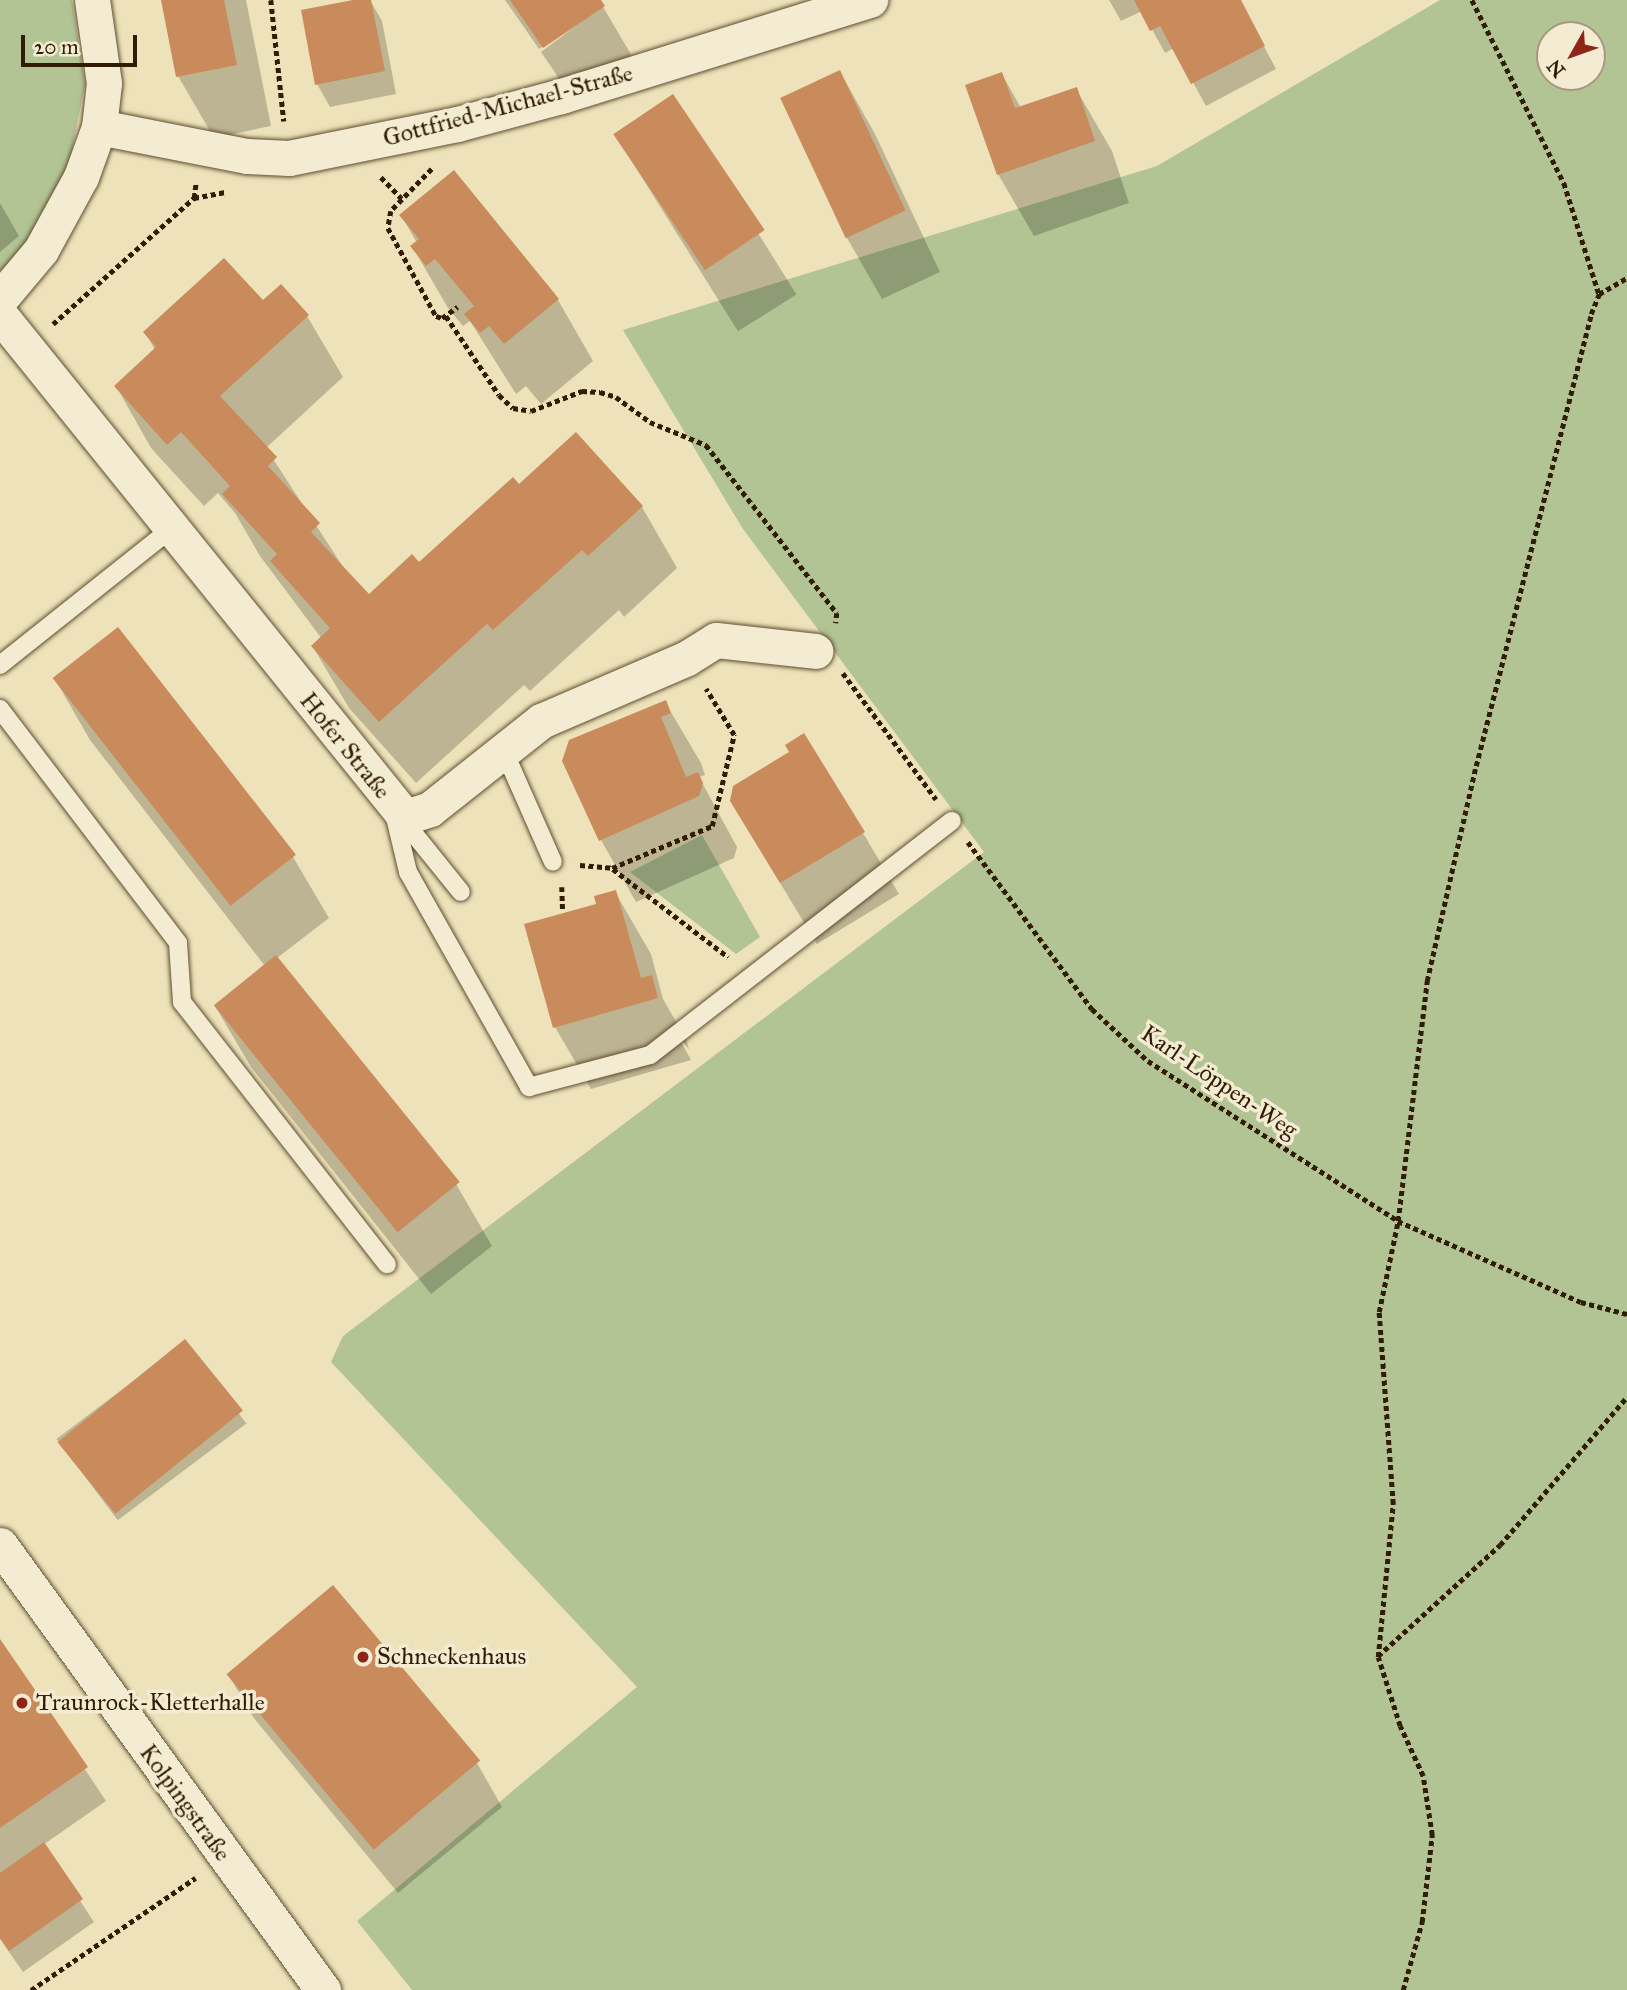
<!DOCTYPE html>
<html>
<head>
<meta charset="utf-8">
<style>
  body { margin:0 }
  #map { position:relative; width:1627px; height:1990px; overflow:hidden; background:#ede2b9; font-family:"IM FELL Great Primer",serif }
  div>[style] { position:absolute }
  .green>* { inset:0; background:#b2c494 }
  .shadow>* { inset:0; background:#0003; transform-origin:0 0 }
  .building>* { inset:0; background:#c98a5c; transform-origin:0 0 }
  .path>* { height:4.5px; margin-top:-2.25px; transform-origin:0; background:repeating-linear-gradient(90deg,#311d05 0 5px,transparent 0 8.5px) }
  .roads { filter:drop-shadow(0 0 2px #604e32) drop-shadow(0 0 2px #604e32) }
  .service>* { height:18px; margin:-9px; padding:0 9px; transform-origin:9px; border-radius:9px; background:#f3ecd2 }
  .minor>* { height:35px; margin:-17.5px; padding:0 17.5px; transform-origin:17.5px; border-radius:17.5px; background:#f3ecd2 }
  .dots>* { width:19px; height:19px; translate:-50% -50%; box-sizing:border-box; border:4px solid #f3ecd2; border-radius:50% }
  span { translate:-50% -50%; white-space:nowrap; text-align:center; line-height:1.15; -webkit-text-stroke:7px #f3ecd2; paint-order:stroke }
  .street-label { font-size:24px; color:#311d05 }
  .poi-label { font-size:24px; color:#311d05 }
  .left { translate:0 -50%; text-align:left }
  .north { position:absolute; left:1536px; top:21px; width:70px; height:70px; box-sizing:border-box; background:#f3ecd2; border:2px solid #a59980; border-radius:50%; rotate:230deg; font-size:19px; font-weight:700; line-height:28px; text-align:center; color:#311d05 }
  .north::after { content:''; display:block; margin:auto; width:24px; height:32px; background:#8f2418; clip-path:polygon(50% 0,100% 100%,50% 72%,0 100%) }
  .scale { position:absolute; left:21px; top:35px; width:116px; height:32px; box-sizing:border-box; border:4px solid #311d05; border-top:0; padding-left:9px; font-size:21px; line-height:24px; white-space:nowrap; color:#311d05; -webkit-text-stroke:5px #f3ecd2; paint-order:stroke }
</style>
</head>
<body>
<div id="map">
  <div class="green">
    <i style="clip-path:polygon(0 0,72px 0,85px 84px,71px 155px,44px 226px,0 271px)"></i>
    <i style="clip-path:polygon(evenodd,1440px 0,1627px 0,1627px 1990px,412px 1990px,357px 1921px,637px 1687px,331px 1362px,343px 1336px,984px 852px,743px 529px,623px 330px,1157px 166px,1440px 0,1550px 35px,1592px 35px,1592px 77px,1550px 77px,1550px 35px)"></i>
    <i style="clip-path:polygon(702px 835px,760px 937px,736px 954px,630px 872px)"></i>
  </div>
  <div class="shadow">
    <i style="clip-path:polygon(163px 0,246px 0,271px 126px,214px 138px,178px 76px)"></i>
    <i style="clip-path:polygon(363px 0,370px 0,382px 21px,396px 94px,330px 107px,317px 84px)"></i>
    <i style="clip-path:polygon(505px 0,599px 0,639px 68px,580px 109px,541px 52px,602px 6px,539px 49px)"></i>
    <i style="clip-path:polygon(1109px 0,1239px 0,1276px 69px,1206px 106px,1174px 48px,1165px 53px,1142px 11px,1121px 21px)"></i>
    <i style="clip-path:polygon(840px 72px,875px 134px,940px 272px,882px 299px,847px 238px,783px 99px)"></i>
    <i style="clip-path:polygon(1002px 74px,1021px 108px,1076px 89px,1112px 151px,1129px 203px,1034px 236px,998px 174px)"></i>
    <i style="left:673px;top:97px;width:233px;height:69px;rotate:58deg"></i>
    <i style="clip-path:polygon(0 203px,19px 236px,0 252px)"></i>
    <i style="clip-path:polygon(401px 215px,558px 300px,593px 361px,541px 404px,526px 386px,516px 394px,470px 321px,463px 326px,448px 308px,412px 246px,417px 243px)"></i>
    <i style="clip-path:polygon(263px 303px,307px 316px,343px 377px,266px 448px,347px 573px,368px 596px,419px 565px,519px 486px,642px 507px,677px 568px,624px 617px,619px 610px,530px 691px,524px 685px,416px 783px,349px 708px,313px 647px,322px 639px,260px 556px,235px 513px,218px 493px,204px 506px,151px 448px,116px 386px,155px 350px,145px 332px)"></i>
    <i style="clip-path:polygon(55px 679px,293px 857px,329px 918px,277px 958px,456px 1184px,492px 1246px,431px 1294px,251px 1067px,215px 1006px,265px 966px,90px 740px)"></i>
    <i style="clip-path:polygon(665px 702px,701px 763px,705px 775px,699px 777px,737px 847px,734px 858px,636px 902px,601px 840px,564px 760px)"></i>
    <i style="clip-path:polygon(863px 833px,899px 894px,817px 944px,768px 863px)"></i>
    <i style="clip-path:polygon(615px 892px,651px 954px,663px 999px,686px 1039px,689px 1049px,679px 1038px,691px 1060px,591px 1089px,555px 1027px,598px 905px)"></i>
    <i style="left:185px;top:1342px;width:102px;height:161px;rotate:53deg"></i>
    <i style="clip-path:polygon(0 1642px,106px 1801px,43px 1845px,94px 1922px,23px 1972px,0 1939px)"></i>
    <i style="clip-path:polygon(228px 1674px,477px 1763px,502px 1807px,398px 1893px,253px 1717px)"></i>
  </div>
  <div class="building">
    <i style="clip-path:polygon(161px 0,224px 0,237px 65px,176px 77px)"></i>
    <i style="clip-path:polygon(353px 0,371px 0,385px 71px,315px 85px,301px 10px)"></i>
    <i style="clip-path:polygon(510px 0,601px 0,605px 6px,543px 48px)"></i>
    <i style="clip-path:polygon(1134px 0,1241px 0,1265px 46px,1191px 84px,1160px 26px,1150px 31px)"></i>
    <i style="left:840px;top:70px;width:155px;height:66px;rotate:65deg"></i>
    <i style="clip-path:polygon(1002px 72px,1015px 108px,1077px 87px,1095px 141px,997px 175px,965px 85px)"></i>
    <i style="left:673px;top:94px;width:164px;height:72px;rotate:56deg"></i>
    <i style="clip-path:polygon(454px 170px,559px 299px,504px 344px,489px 326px,480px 333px,464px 314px,474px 306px,435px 259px,426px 266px,410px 246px,419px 239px,399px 215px)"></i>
    <i style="clip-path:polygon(224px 258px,263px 300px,281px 284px,309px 315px,220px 396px,277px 457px,268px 466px,320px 523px,311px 532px,369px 594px,412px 554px,419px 562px,513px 477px,519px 484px,576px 432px,643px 506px,588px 556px,582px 550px,493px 630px,487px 624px,379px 722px,311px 646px,330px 628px,270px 561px,277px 554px,222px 494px,230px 486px,181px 432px,167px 445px,114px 386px,156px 347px,143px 332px)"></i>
    <i style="left:118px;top:627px;width:289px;height:83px;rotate:52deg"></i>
    <i style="clip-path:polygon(666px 700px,671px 713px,661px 717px,686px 777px,698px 772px,703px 783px,699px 796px,599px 841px,562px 761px,569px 740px)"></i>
    <i style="clip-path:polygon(804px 733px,865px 832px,780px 883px,730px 801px,733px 786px,789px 752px,785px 745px)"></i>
    <i style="clip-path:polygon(616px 890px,641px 978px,652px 975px,658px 998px,553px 1028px,524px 924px,596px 904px,594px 896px)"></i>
    <i style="left:276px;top:955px;width:292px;height:80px;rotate:51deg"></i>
    <i style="left:185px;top:1339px;width:92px;height:164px;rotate:51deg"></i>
    <i style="left:333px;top:1585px;width:229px;height:139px;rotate:50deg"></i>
    <i style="clip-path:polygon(0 1639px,88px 1767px,0 1828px)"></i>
    <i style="clip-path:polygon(44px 1842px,83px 1899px,9px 1951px,0 1938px,0 1873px)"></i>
  </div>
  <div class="path">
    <i style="left:271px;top:0;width:122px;rotate:83.9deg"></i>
    <i style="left:1472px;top:0;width:205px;rotate:63.3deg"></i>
    <i style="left:1564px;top:183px;width:116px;rotate:72.5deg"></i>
    <i style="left:432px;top:169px;width:59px;rotate:134.3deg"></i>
    <i style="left:391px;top:211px;width:17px;rotate:100deg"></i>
    <i style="left:388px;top:228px;width:100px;rotate:61.4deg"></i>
    <i style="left:436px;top:316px;width:6px;rotate:18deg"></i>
    <i style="left:442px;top:318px;width:19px;rotate:-36deg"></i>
    <i style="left:381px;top:177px;width:30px;rotate:46deg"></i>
    <i style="left:194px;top:198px;width:33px;rotate:-11deg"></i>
    <i style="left:446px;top:316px;width:95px;rotate:56.1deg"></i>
    <i style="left:499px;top:395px;width:19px;rotate:43deg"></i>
    <i style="left:513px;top:408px;width:18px;rotate:9deg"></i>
    <i style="left:531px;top:411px;width:55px;rotate:-21.4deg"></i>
    <i style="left:582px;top:391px;width:18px;rotate:3deg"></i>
    <i style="left:600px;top:392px;width:17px;rotate:17deg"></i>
    <i style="left:616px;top:397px;width:42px;rotate:36.3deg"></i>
    <i style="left:650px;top:422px;width:61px;rotate:22.3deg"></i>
    <i style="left:706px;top:445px;width:213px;rotate:52.1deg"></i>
    <i style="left:837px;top:613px;width:10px;rotate:96deg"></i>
    <i style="left:53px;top:324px;width:189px;rotate:-41.8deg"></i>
    <i style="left:194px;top:198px;width:16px;rotate:-83deg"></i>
    <i style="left:843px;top:673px;width:157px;rotate:53.6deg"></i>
    <i style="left:968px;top:842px;width:208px;rotate:53.4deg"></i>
    <i style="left:1092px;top:1009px;width:76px;rotate:42.9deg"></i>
    <i style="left:1148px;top:1061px;width:297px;rotate:32.6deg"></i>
    <i style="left:1398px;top:1221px;width:200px;rotate:23.9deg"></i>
    <i style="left:1581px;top:1302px;width:48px;rotate:14.6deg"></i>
    <i style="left:580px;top:865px;width:32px;rotate:5deg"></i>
    <i style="left:612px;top:868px;width:108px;rotate:-22.8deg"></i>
    <i style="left:712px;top:826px;width:94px;rotate:-76.4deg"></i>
    <i style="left:734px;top:735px;width:54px;rotate:-121.3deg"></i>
    <i style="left:613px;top:869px;width:145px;rotate:37.4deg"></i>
    <i style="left:562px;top:887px;width:24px;rotate:88deg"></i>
    <i style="left:1378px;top:1656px;width:165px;rotate:-42.3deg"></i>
    <i style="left:1500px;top:1545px;width:195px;rotate:-49.4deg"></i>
    <i style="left:31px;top:1990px;width:199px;rotate:-34.3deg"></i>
    <i style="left:1403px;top:1990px;width:71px;rotate:-74.4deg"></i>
    <i style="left:1422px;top:1922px;width:88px;rotate:-83.4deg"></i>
    <i style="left:1432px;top:1835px;width:60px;rotate:-98.7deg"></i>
    <i style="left:1423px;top:1776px;width:55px;rotate:-114.7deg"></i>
    <i style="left:1400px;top:1726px;width:72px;rotate:-107.7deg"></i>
    <i style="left:1378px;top:1657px;width:154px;rotate:-84.4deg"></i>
    <i style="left:1393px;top:1504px;width:193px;rotate:-94.2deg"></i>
    <i style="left:1379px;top:1312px;width:93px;rotate:-78.2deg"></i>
    <i style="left:1398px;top:1221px;width:242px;rotate:-83.1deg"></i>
    <i style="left:1427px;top:981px;width:221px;rotate:-77.2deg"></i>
    <i style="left:1476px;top:766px;width:466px;rotate:-75.7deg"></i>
    <i style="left:1591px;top:314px;width:22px;rotate:-68deg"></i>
    <i style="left:1599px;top:294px;width:32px;rotate:-30deg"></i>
  </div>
  <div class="roads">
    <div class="service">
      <i style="left:0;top:665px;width:218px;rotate:-38.5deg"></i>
      <i style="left:0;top:709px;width:294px;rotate:52.7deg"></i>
      <i style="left:178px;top:943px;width:59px;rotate:86.1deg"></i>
      <i style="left:182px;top:1002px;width:333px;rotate:52deg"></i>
      <i style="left:504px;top:751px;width:121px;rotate:66.2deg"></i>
      <i style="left:393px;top:809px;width:65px;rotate:76.6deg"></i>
      <i style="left:408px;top:872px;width:247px;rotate:60.6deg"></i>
      <i style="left:529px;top:1087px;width:125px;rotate:-14.8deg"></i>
      <i style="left:650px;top:1055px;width:382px;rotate:-37.8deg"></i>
      <i style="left:398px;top:814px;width:100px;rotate:51.1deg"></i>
    </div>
    <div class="minor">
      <i style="left:99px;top:127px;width:151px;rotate:11.1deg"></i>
      <i style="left:247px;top:156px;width:42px;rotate:2.7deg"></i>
      <i style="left:289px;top:158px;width:171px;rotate:-11.4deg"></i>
      <i style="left:457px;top:124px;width:108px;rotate:-15.1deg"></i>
      <i style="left:561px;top:96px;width:324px;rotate:-17.3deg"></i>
      <i style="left:0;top:299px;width:64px;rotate:-50.1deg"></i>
      <i style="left:41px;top:250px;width:83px;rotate:-61.3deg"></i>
      <i style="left:81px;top:177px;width:53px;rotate:-70.2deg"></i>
      <i style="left:99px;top:127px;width:44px;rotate:-83.5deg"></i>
      <i style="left:104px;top:83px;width:84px;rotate:-98.2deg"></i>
      <i style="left:0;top:315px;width:639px;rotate:51.1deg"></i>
      <i style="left:401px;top:812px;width:11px;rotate:15deg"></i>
      <i style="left:412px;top:815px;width:19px;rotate:-18deg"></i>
      <i style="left:430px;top:809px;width:142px;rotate:-38.4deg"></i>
      <i style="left:541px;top:721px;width:159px;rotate:-23.3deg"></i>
      <i style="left:687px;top:658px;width:34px;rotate:-32deg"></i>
      <i style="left:716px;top:640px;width:100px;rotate:6.3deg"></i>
      <i style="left:0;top:1545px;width:550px;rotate:54.03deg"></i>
    </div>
  </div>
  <div class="dots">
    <i style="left:363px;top:1657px;background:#8f2418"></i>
    <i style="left:22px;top:1703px;background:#8f2418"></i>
  </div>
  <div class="street-label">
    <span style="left:508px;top:106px;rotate:-15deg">Gottfried-Michael-Straße</span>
    <span style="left:345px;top:746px;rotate:51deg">Hofer Straße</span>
    <span style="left:1219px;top:1082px;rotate:34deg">Karl-Löppen-Weg</span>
    <span style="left:185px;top:1803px;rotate:54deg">Kolpingstraße</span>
  </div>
  <div class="poi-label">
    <span class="left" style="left:377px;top:1657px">Schneckenhaus</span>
    <span class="left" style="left:36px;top:1703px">Traunrock-Kletterhalle</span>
  </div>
  <div class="north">N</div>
  <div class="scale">20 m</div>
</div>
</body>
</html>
